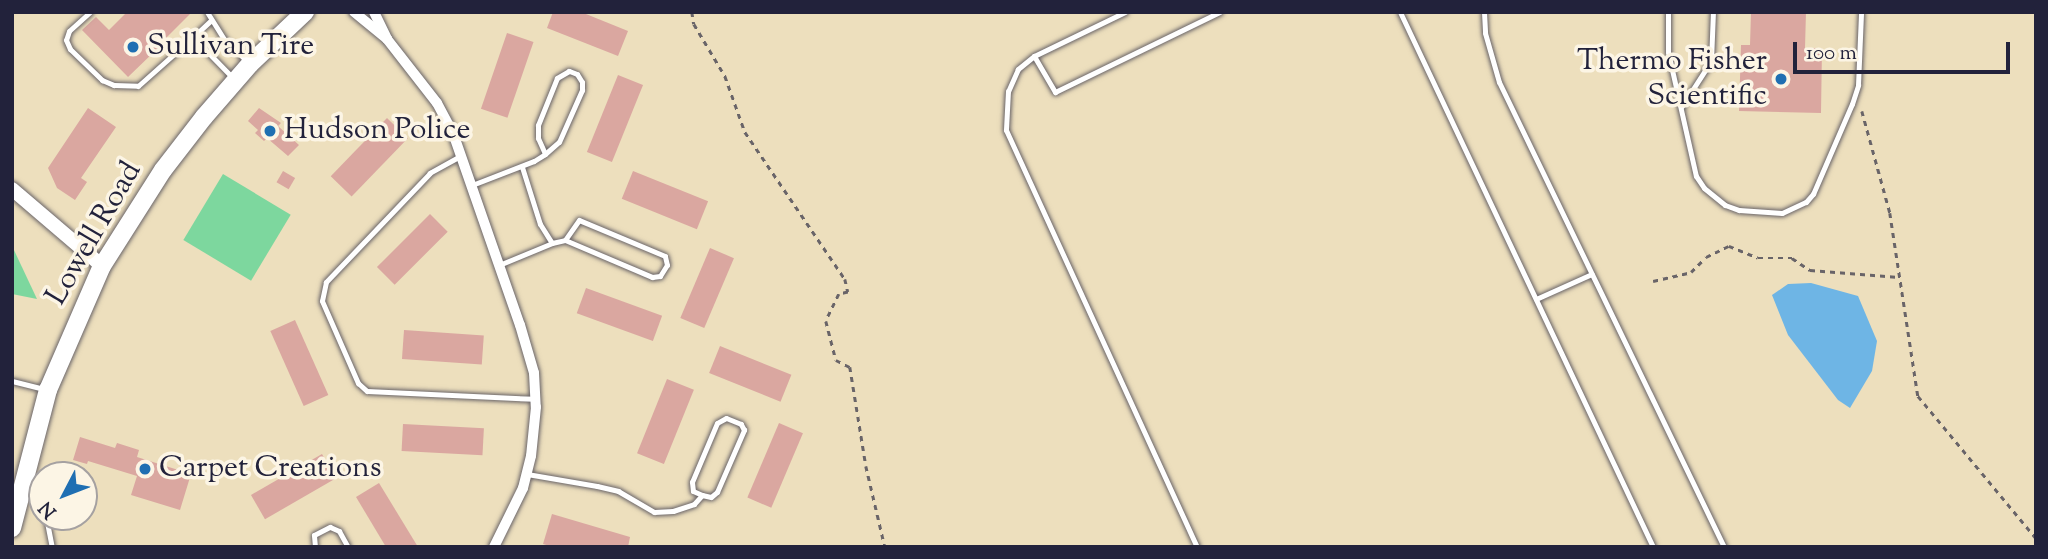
<!DOCTYPE html>
<html>
<head>
<meta charset="utf-8">
<style>
  body { margin:0 }
  #map { position:relative; width:2048px; height:559px; overflow:hidden; background:#eddfbd; font-family:"Sorts Mill Goudy",serif }
  div>[style] { position:absolute }
  .green>* { inset:0; background:#7dd79e; transform-origin:0 0 }
  .water>* { inset:0; background:#6eb5e5 }
  .building>* { inset:0; background:#daa7a0; transform-origin:0 0 }
  .path>* { height:2.5px; margin-top:-1.25px; transform-origin:0; background:repeating-linear-gradient(90deg,#696468 0 5px,transparent 0 10px) }
  .roads { filter:drop-shadow(0 0 2px #696468) drop-shadow(0 0 2px #696468) }
  .service>* { height:5px; margin:-2.5px; padding:0 2.5px; transform-origin:2.5px; border-radius:2.5px; background:#fff }
  .minor>* { height:10px; margin:-5px; padding:0 5px; transform-origin:5px; border-radius:5px; background:#fff }
  .tertiary>* { height:14px; margin:-7px; padding:0 7px; transform-origin:7px; border-radius:7px; background:#fff }
  .primary>* { height:18px; margin:-9px; padding:0 9px; transform-origin:9px; border-radius:9px; background:#fff }
  .dots>* { width:19px; height:19px; translate:-50% -50%; box-sizing:border-box; border:4px solid #fcf5e5; border-radius:50% }
  span { translate:-50% -50%; white-space:nowrap; text-align:center; line-height:1.15; -webkit-text-stroke:7px #fcf5e5; paint-order:stroke }
  .poi-label { font-size:30px; color:#22223b }
  .left { translate:0 -50%; text-align:left }
  .right { translate:-100% -50%; text-align:right }
  .street-label { font-size:30px; color:#22223b }
  .frame { position:absolute; inset:0; border:14px solid #22223b; pointer-events:none }
  .north { position:absolute; left:28px; top:461px; width:70px; height:70px; box-sizing:border-box; background:#fcf5e5; border:2px solid #a5a1a1; border-radius:50%; rotate:228deg; font-size:19px; font-weight:700; line-height:28px; text-align:center; color:#22223b }
  .north::after { content:''; display:block; margin:auto; width:24px; height:32px; background:#1f6fb2; clip-path:polygon(50% 0,100% 100%,50% 72%,0 100%) }
  .scale { position:absolute; left:1793px; top:42px; width:217px; height:32px; box-sizing:border-box; border:4px solid #22223b; border-top:0; padding-left:9px; font-size:21px; line-height:24px; white-space:nowrap; color:#22223b; -webkit-text-stroke:5px #fcf5e5; paint-order:stroke }
</style>
</head>
<body>
<div id="map">
  <div class="green">
    <i style="left:223px;top:174px;width:79px;height:77px;rotate:31deg"></i>
    <i style="clip-path:polygon(12px 247px,13px 248px,37px 299px,12px 294px)"></i>
  </div>
  <div class="water">
    <i style="clip-path:polygon(1811px 283px,1858px 296px,1877px 341px,1872px 371px,1850px 408px,1838px 400px,1788px 335px,1772px 295px,1788px 284px)"></i>
  </div>
  <div class="building">
    <i style="clip-path:polygon(127px 12px,192px 12px,166px 38px,171px 43px,159px 55px,155px 51px,128px 77px,82px 30px,96px 17px,109px 30px)"></i>
    <i style="clip-path:polygon(553px 12px,581px 12px,628px 31px,618px 56px,547px 28px)"></i>
    <i style="clip-path:polygon(1751px 12px,1806px 12px,1805px 48px,1822px 48px,1821px 113px,1739px 111px,1741px 45px,1750px 45px)"></i>
    <i style="left:507px;top:33px;width:28px;height:80px;rotate:19deg"></i>
    <i style="left:618px;top:75px;width:27px;height:83px;rotate:22deg"></i>
    <i style="clip-path:polygon(88px 108px,116px 127px,81px 178px,87px 182px,75px 200px,57px 188px,48px 168px)"></i>
    <i style="clip-path:polygon(259px 108px,281px 123px,278px 126px,299px 145px,288px 156px,267px 138px,264px 141px,255px 133px,258px 130px,248px 121px)"></i>
    <i style="left:387px;top:118px;width:29px;height:81px;rotate:44deg"></i>
    <i style="left:283px;top:171px;width:14px;height:13px;rotate:30deg"></i>
    <i style="left:633px;top:171px;width:81px;height:30px;rotate:22deg"></i>
    <i style="left:430px;top:214px;width:25px;height:75px;rotate:45deg"></i>
    <i style="left:710px;top:248px;width:26px;height:76px;rotate:23deg"></i>
    <i style="left:586px;top:288px;width:81px;height:27px;rotate:20deg"></i>
    <i style="left:295px;top:320px;width:82px;height:27px;rotate:66deg"></i>
    <i style="left:404px;top:330px;width:80px;height:29px;rotate:4deg"></i>
    <i style="left:720px;top:346px;width:77px;height:29px;rotate:22deg"></i>
    <i style="left:667px;top:379px;width:29px;height:80px;rotate:22deg"></i>
    <i style="left:779px;top:423px;width:26px;height:81px;rotate:23deg"></i>
    <i style="left:403px;top:424px;width:81px;height:27px;rotate:3deg"></i>
    <i style="clip-path:polygon(80px 437px,115px 448px,117px 443px,139px 450px,137px 457px,191px 474px,180px 510px,131px 495px,137px 476px,88px 461px,87px 464px,73px 460px)"></i>
    <i style="left:322px;top:454px;width:28px;height:82px;rotate:60deg"></i>
    <i style="clip-path:polygon(379px 483px,418px 547px,386px 547px,356px 497px)"></i>
    <i style="clip-path:polygon(552px 514px,630px 537px,628px 547px,553px 547px,543px 544px)"></i>
  </div>
  <div class="path">
    <i style="left:692px;top:12px;width:12px;rotate:81deg"></i>
    <i style="left:694px;top:24px;width:61px;rotate:59.2deg"></i>
    <i style="left:725px;top:76px;width:59px;rotate:70.3deg"></i>
    <i style="left:745px;top:132px;width:178px;rotate:55.8deg"></i>
    <i style="left:845px;top:279px;width:13px;rotate:77deg"></i>
    <i style="left:848px;top:292px;width:9px;rotate:167deg"></i>
    <i style="left:839px;top:294px;width:30px;rotate:116deg"></i>
    <i style="left:826px;top:321px;width:40px;rotate:75.6deg"></i>
    <i style="left:836px;top:360px;width:16px;rotate:27deg"></i>
    <i style="left:850px;top:367px;width:100px;rotate:80.8deg"></i>
    <i style="left:866px;top:466px;width:83px;rotate:76.8deg"></i>
    <i style="left:1862px;top:111px;width:106px;rotate:74.6deg"></i>
    <i style="left:1890px;top:213px;width:185px;rotate:81.3deg"></i>
    <i style="left:1918px;top:396px;width:185px;rotate:50.3deg"></i>
    <i style="left:1653px;top:281px;width:39px;rotate:-13deg"></i>
    <i style="left:1691px;top:272px;width:21px;rotate:-45deg"></i>
    <i style="left:1706px;top:257px;width:25px;rotate:-26deg"></i>
    <i style="left:1729px;top:246px;width:31px;rotate:22deg"></i>
    <i style="left:1758px;top:258px;width:34px"></i>
    <i style="left:1792px;top:258px;width:22px;rotate:34deg"></i>
    <i style="left:1810px;top:270px;width:89px;rotate:4.5deg"></i>
  </div>
  <div class="roads">
    <div class="service">
      <i style="left:90px;top:12px;width:28px;rotate:138deg"></i>
      <i style="left:69px;top:31px;width:9px;rotate:108deg"></i>
      <i style="left:66px;top:40px;width:10px;rotate:66deg"></i>
      <i style="left:70px;top:49px;width:45px;rotate:44.1deg"></i>
      <i style="left:102px;top:80px;width:13px;rotate:23deg"></i>
      <i style="left:114px;top:85px;width:24px;rotate:2deg"></i>
      <i style="left:138px;top:86px;width:74px;rotate:-41.7deg"></i>
      <i style="left:193px;top:37px;width:59px;rotate:45.7deg"></i>
      <i style="left:207px;top:12px;width:32px;rotate:58deg"></i>
      <i style="left:224px;top:39px;width:33px;rotate:44deg"></i>
      <i style="left:1125px;top:12px;width:101px;rotate:154.2deg"></i>
      <i style="left:1034px;top:56px;width:21px;rotate:141deg"></i>
      <i style="left:1018px;top:69px;width:24px;rotate:114deg"></i>
      <i style="left:1008px;top:91px;width:39px;rotate:93deg"></i>
      <i style="left:1006px;top:130px;width:459px;rotate:65.4deg"></i>
      <i style="left:1400px;top:12px;width:592px;rotate:64.69deg"></i>
      <i style="left:1484px;top:12px;width:21px;rotate:87deg"></i>
      <i style="left:1485px;top:33px;width:51px;rotate:74.1deg"></i>
      <i style="left:1499px;top:82px;width:517px;rotate:64.18deg"></i>
      <i style="left:1668px;top:12px;width:40px;rotate:90deg"></i>
      <i style="left:1668px;top:52px;width:127px;rotate:77.3deg"></i>
      <i style="left:1696px;top:176px;width:14px;rotate:56deg"></i>
      <i style="left:1704px;top:188px;width:27px;rotate:39deg"></i>
      <i style="left:1725px;top:205px;width:15px;rotate:20deg"></i>
      <i style="left:1739px;top:210px;width:43px;rotate:4deg"></i>
      <i style="left:1782px;top:213px;width:26px;rotate:-25deg"></i>
      <i style="left:1806px;top:202px;width:11px;rotate:-49deg"></i>
      <i style="left:1813px;top:194px;width:98px;rotate:-66.6deg"></i>
      <i style="left:1852px;top:104px;width:20px;rotate:-72deg"></i>
      <i style="left:1858px;top:85px;width:73px;rotate:-87.6deg"></i>
      <i style="left:193px;top:37px;width:23px;rotate:-43deg"></i>
      <i style="left:1034px;top:56px;width:42px;rotate:59.7deg"></i>
      <i style="left:1055px;top:92px;width:183px;rotate:-25.9deg"></i>
      <i style="left:1682px;top:106px;width:54px;rotate:-57.2deg"></i>
      <i style="left:1711px;top:61px;width:49px;rotate:-87.7deg"></i>
      <i style="left:462px;top:155px;width:37px;rotate:151deg"></i>
      <i style="left:430px;top:173px;width:151px;rotate:133.7deg"></i>
      <i style="left:326px;top:282px;width:19px;rotate:102deg"></i>
      <i style="left:322px;top:301px;width:90px;rotate:66.3deg"></i>
      <i style="left:358px;top:383px;width:12px;rotate:42deg"></i>
      <i style="left:367px;top:391px;width:167px;rotate:2.7deg"></i>
      <i style="left:522px;top:167px;width:60px;rotate:72.5deg"></i>
      <i style="left:540px;top:224px;width:22px;rotate:58deg"></i>
      <i style="left:552px;top:243px;width:13px;rotate:-13deg"></i>
      <i style="left:565px;top:240px;width:95px;rotate:23deg"></i>
      <i style="left:652px;top:277px;width:8px;rotate:-7deg"></i>
      <i style="left:660px;top:276px;width:13px;rotate:-58deg"></i>
      <i style="left:667px;top:265px;width:9px;rotate:-103deg"></i>
      <i style="left:665px;top:256px;width:93px;rotate:-157.3deg"></i>
      <i style="left:579px;top:220px;width:24px;rotate:125deg"></i>
      <i style="left:472px;top:185px;width:66px;rotate:-21.2deg"></i>
      <i style="left:534px;top:161px;width:13px;rotate:-32deg"></i>
      <i style="left:545px;top:154px;width:18px;rotate:-41deg"></i>
      <i style="left:559px;top:142px;width:57px;rotate:-66.1deg"></i>
      <i style="left:582px;top:90px;width:8px;rotate:-90deg"></i>
      <i style="left:582px;top:82px;width:9px;rotate:-122deg"></i>
      <i style="left:577px;top:74px;width:9px;rotate:-159deg"></i>
      <i style="left:569px;top:71px;width:14px;rotate:150deg"></i>
      <i style="left:557px;top:78px;width:51px;rotate:112deg"></i>
      <i style="left:538px;top:125px;width:13px;rotate:90deg"></i>
      <i style="left:538px;top:138px;width:17px;rotate:66deg"></i>
      <i style="left:499px;top:265px;width:57px;rotate:-22.5deg"></i>
      <i style="left:1536px;top:299px;width:61px;rotate:-24.1deg"></i>
      <i style="left:12px;top:381px;width:34px;rotate:14deg"></i>
      <i style="left:527px;top:474px;width:71px;rotate:9.7deg"></i>
      <i style="left:597px;top:486px;width:22px;rotate:13deg"></i>
      <i style="left:618px;top:491px;width:42px;rotate:30.3deg"></i>
      <i style="left:654px;top:512px;width:19px;rotate:-3deg"></i>
      <i style="left:673px;top:511px;width:22px;rotate:-18deg"></i>
      <i style="left:694px;top:504px;width:12px;rotate:-48deg"></i>
      <i style="left:702px;top:495px;width:9px;rotate:13deg"></i>
      <i style="left:711px;top:497px;width:8px;rotate:-40deg"></i>
      <i style="left:717px;top:492px;width:68px;rotate:-66.5deg"></i>
      <i style="left:744px;top:430px;width:7px;rotate:-117deg"></i>
      <i style="left:741px;top:424px;width:16px;rotate:-158deg"></i>
      <i style="left:726px;top:418px;width:10px;rotate:151deg"></i>
      <i style="left:717px;top:423px;width:64px;rotate:113deg"></i>
      <i style="left:692px;top:482px;width:9px;rotate:84deg"></i>
      <i style="left:693px;top:491px;width:10px;rotate:24deg"></i>
      <i style="left:26px;top:490px;width:22px;rotate:43deg"></i>
      <i style="left:46px;top:517px;width:31px;rotate:79deg"></i>
      <i style="left:315px;top:547px;width:12px;rotate:-95deg"></i>
      <i style="left:314px;top:535px;width:18px;rotate:-27deg"></i>
      <i style="left:330px;top:527px;width:10px;rotate:24deg"></i>
      <i style="left:339px;top:531px;width:18px;rotate:61deg"></i>
    </div>
    <div class="minor">
      <i style="left:354px;top:12px;width:43px;rotate:39.3deg"></i>
      <i style="left:374px;top:12px;width:30px;rotate:64deg"></i>
      <i style="left:387px;top:39px;width:81px;rotate:52deg"></i>
      <i style="left:437px;top:103px;width:34px;rotate:62deg"></i>
      <i style="left:453px;top:133px;width:203px;rotate:70.8deg"></i>
      <i style="left:520px;top:325px;width:50px;rotate:73.7deg"></i>
      <i style="left:534px;top:373px;width:34px;rotate:87deg"></i>
      <i style="left:536px;top:407px;width:49px;rotate:95.8deg"></i>
      <i style="left:531px;top:456px;width:33px;rotate:104deg"></i>
      <i style="left:523px;top:488px;width:66px;rotate:116.2deg"></i>
    </div>
    <div class="tertiary">
      <i style="left:12px;top:189px;width:118px;rotate:40.5deg"></i>
    </div>
    <div class="primary">
      <i style="left:12px;top:528px;width:143px;rotate:-75.4deg"></i>
      <i style="left:48px;top:390px;width:135px;rotate:-66.5deg"></i>
      <i style="left:102px;top:266px;width:114px;rotate:-57.6deg"></i>
      <i style="left:163px;top:170px;width:67px;rotate:-52.3deg"></i>
      <i style="left:204px;top:117px;width:70px;rotate:-49deg"></i>
      <i style="left:250px;top:64px;width:76px;rotate:-43.4deg"></i>
    </div>
  </div>
  <div class="dots">
    <i style="left:133px;top:47px;background:#1f6fb2"></i>
    <i style="left:1781px;top:79px;background:#1f6fb2"></i>
    <i style="left:270px;top:131px;background:#1f6fb2"></i>
    <i style="left:145px;top:469px;background:#1f6fb2"></i>
  </div>
  <div class="poi-label">
    <span class="left" style="left:147px;top:47px">Sullivan Tire</span>
    <span class="right" style="left:1767px;top:79px">Thermo Fisher<br>Scientific</span>
    <span class="left" style="left:284px;top:131px">Hudson Police</span>
    <span class="left" style="left:159px;top:469px">Carpet Creations</span>
  </div>
  <div class="street-label">
    <span style="left:95px;top:234px;rotate:-60deg">Lowell Road</span>
  </div>
  <div class="frame"></div>
  <div class="north">N</div>
  <div class="scale">100 m</div>
</div>
</body>
</html>
